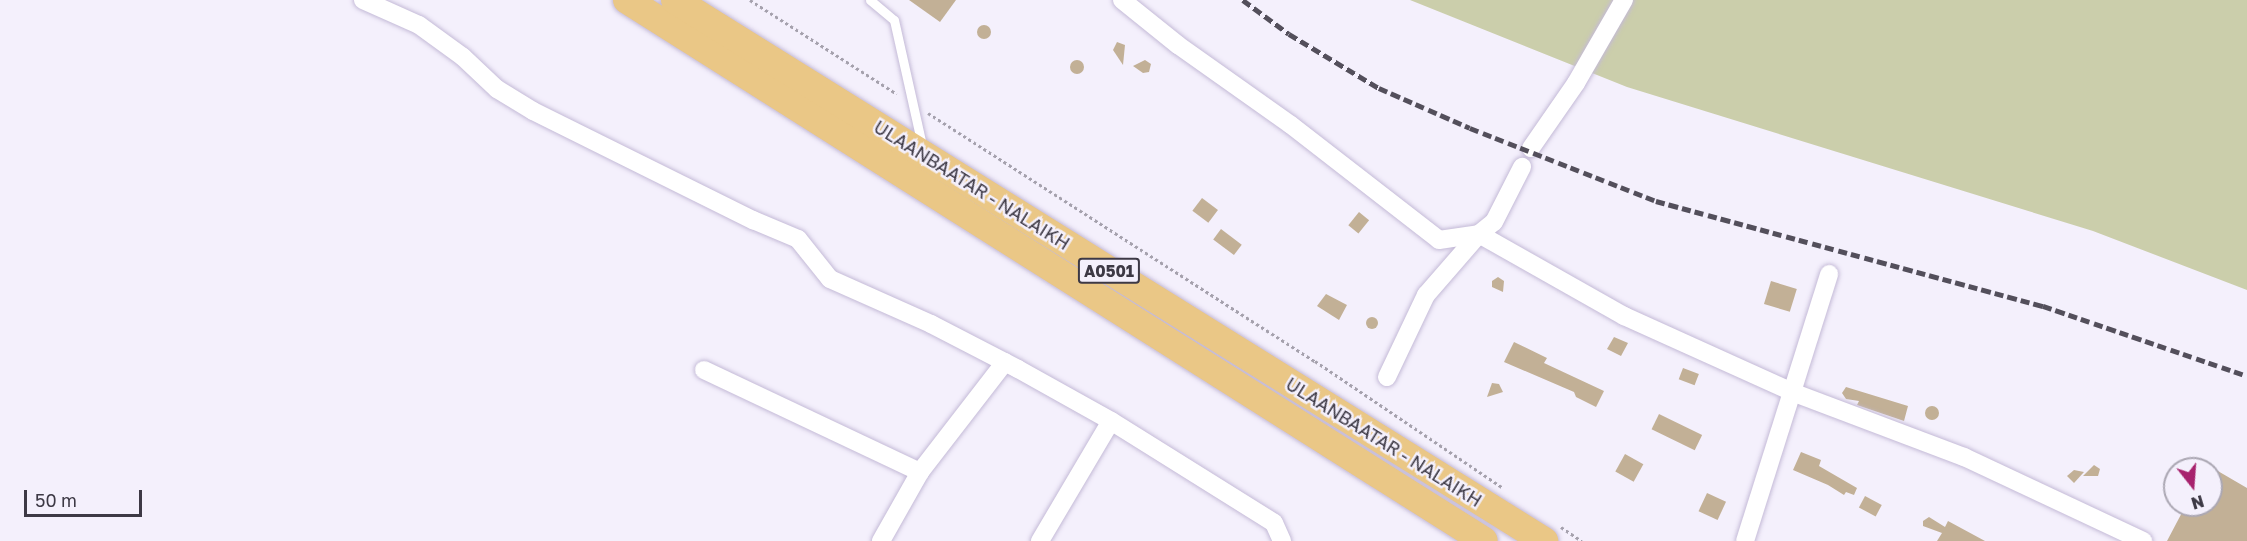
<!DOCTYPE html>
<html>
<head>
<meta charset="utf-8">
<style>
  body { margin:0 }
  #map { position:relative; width:2247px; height:541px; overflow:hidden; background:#f4f0fc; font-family:"Golos Text",sans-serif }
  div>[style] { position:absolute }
  .green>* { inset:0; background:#cbceab }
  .building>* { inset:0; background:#c2b096; transform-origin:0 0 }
  .round { border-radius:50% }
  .path>* { height:3px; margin-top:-1.5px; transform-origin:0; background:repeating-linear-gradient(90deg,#a5a1ad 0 3px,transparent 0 6px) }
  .roads { filter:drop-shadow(0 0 2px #c4bad7) drop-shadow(0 0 2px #c4bad7) }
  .service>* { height:9px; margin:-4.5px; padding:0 4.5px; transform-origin:4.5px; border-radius:4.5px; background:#fff }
  .minor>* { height:18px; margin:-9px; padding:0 9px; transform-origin:9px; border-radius:9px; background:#fff }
  .trunk>* { height:28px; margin:-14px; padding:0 14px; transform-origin:14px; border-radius:14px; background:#eac786 }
  .rail>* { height:4.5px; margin-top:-2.25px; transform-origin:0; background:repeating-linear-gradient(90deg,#534f5b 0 9px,transparent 0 13.5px) }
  span { translate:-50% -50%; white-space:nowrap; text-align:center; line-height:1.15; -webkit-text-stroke:5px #f4f0fc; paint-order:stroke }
  .shield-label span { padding:2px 4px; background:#f4f0fc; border:2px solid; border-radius:4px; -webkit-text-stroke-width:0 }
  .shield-label { font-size:16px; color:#3d3945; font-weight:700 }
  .street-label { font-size:18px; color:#3d3945 }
  .north { position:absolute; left:2163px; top:457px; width:60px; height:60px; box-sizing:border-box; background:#f4f0fc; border:2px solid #aba7b3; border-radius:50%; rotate:163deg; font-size:16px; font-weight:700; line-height:24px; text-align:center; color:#3d3945 }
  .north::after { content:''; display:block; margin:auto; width:21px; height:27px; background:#a7226d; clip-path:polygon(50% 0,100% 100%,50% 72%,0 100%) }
  .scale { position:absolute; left:24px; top:490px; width:118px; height:27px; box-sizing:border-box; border:3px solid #3d3945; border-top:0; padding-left:8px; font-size:18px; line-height:21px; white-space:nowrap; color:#3d3945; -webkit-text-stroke:4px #f4f0fc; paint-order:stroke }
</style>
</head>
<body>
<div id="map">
  <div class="green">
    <i style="clip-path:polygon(1410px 0,2247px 0,2247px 290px,2093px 231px,1627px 87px)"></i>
  </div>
  <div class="building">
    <i style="clip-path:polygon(909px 0,956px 0,940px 22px)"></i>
    <i class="round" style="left:977px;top:25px;width:14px;height:14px"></i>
    <i style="clip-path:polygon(1117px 42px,1125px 45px,1123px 65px,1113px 50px)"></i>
    <i style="clip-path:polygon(1145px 60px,1151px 64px,1149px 72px,1143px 73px,1133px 66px)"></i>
    <i class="round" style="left:1070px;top:60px;width:14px;height:14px"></i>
    <i style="left:1202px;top:198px;width:20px;height:16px;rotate:37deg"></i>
    <i style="left:1359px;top:212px;width:13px;height:17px;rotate:39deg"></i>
    <i style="left:1221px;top:229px;width:26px;height:13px;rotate:37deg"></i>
    <i style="clip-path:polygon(1498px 277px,1504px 281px,1503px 292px,1492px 287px,1492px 281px)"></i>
    <i style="left:1771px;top:281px;width:27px;height:24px;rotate:17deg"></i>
    <i style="clip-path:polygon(1326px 294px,1347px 305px,1339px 320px,1317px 306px)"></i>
    <i class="round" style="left:1366px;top:317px;width:12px;height:12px"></i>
    <i style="clip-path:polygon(1614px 337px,1628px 343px,1621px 356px,1607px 349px)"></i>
    <i style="clip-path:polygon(1514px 342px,1547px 358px,1544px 363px,1604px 391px,1596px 407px,1576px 397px,1574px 392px,1504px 362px)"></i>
    <i style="left:1683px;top:368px;width:17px;height:12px;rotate:21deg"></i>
    <i style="clip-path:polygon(1492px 383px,1499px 384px,1503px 392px,1487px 397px)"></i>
    <i style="clip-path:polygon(1846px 387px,1908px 406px,1904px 421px,1857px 405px,1859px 401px,1846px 399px,1842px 393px)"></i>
    <i class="round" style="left:1925px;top:406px;width:14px;height:14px"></i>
    <i style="left:1659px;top:414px;width:48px;height:17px;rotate:26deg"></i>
    <i style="clip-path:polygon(1801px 452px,1821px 460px,1819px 466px,1857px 488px,1854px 495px,1846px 492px,1844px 495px,1828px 485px,1793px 470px)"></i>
    <i style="left:1625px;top:454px;width:21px;height:20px;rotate:29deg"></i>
    <i style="clip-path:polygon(2094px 465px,2100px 469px,2098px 476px,2083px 476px)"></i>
    <i style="clip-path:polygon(2211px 467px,2247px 488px,2247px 541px,2167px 541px,2186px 505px,2211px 505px)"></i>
    <i style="clip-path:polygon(2074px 470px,2084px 472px,2074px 483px,2067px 476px)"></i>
    <i style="left:1707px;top:493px;width:21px;height:20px;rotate:25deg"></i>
    <i style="left:1865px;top:496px;width:19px;height:13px;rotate:28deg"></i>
    <i style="clip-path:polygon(1929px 517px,1945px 527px,1948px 521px,1985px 541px,1937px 541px,1942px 533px,1923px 526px,1923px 521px)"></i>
  </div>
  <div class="path">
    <i style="left:750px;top:0;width:174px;rotate:32.6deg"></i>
    <i style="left:928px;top:113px;width:460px;rotate:32.7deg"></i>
    <i style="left:1315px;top:361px;width:227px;rotate:34deg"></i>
    <i style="left:1561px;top:527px;width:25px;rotate:34deg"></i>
  </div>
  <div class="roads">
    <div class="service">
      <i style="left:870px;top:0;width:31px;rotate:40deg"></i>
      <i style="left:894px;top:20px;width:128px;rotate:77.4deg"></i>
    </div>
    <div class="minor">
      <i style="left:363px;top:0;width:61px;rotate:24.1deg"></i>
      <i style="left:419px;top:25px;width:54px;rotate:36deg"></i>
      <i style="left:463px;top:57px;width:47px;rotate:43.3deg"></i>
      <i style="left:497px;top:89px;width:42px;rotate:31.4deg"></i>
      <i style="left:533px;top:111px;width:246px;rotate:26.4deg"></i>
      <i style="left:753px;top:220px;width:49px;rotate:22.9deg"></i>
      <i style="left:798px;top:239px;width:51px;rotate:51.3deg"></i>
      <i style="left:830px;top:279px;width:111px;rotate:24deg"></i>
      <i style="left:931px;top:324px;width:98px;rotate:27.3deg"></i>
      <i style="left:1018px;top:369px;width:107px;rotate:29.2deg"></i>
      <i style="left:1111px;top:421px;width:192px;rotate:32deg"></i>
      <i style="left:1274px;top:523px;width:20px;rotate:66deg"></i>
      <i style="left:1122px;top:0;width:72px;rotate:38.8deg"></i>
      <i style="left:1178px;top:45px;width:138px;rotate:35.3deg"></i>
      <i style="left:1291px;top:125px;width:187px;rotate:37.8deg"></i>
      <i style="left:1439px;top:240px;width:40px;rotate:-8.5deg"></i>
      <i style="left:1479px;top:234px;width:167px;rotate:29.5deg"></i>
      <i style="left:1624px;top:316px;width:184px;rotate:24.3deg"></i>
      <i style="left:1792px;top:392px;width:184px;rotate:20.7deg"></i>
      <i style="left:1964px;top:457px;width:198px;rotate:25.1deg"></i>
      <i style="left:1531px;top:148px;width:79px;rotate:-55.3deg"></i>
      <i style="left:1576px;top:83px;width:96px;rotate:-60deg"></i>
      <i style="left:704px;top:370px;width:239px;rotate:25.3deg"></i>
      <i style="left:1387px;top:377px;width:91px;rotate:-64.6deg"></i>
      <i style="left:1426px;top:295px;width:81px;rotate:-49deg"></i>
      <i style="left:1479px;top:234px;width:19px;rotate:-39deg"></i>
      <i style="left:1494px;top:222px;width:62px;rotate:-63deg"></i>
      <i style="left:881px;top:541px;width:79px;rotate:-60.5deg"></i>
      <i style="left:920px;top:472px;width:139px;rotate:-52.3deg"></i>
      <i style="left:1040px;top:541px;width:139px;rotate:-59.4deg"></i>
      <i style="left:1745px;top:541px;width:280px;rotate:-72.5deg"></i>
    </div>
    <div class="trunk">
      <i style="left:627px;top:0;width:1013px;rotate:32.26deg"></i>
      <i style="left:675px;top:0;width:1024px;rotate:31.9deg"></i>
    </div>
  </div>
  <div class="rail">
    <i style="left:1243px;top:0;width:57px;rotate:36.5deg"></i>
    <i style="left:1289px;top:34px;width:105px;rotate:31deg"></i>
    <i style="left:1379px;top:88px;width:99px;rotate:23.7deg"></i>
    <i style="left:1470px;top:128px;width:200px;rotate:21.4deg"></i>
    <i style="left:1656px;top:201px;width:401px;rotate:15.2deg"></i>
    <i style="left:2043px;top:306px;width:216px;rotate:18.9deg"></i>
  </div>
  <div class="shield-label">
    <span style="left:1109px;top:271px">A0501</span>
  </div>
  <div class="street-label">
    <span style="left:972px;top:185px;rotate:32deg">ULAANBAATAR - NALAIKH</span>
    <span style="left:1384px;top:442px;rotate:32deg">ULAANBAATAR - NALAIKH</span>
  </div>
  <div class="north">N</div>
  <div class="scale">50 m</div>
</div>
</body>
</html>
